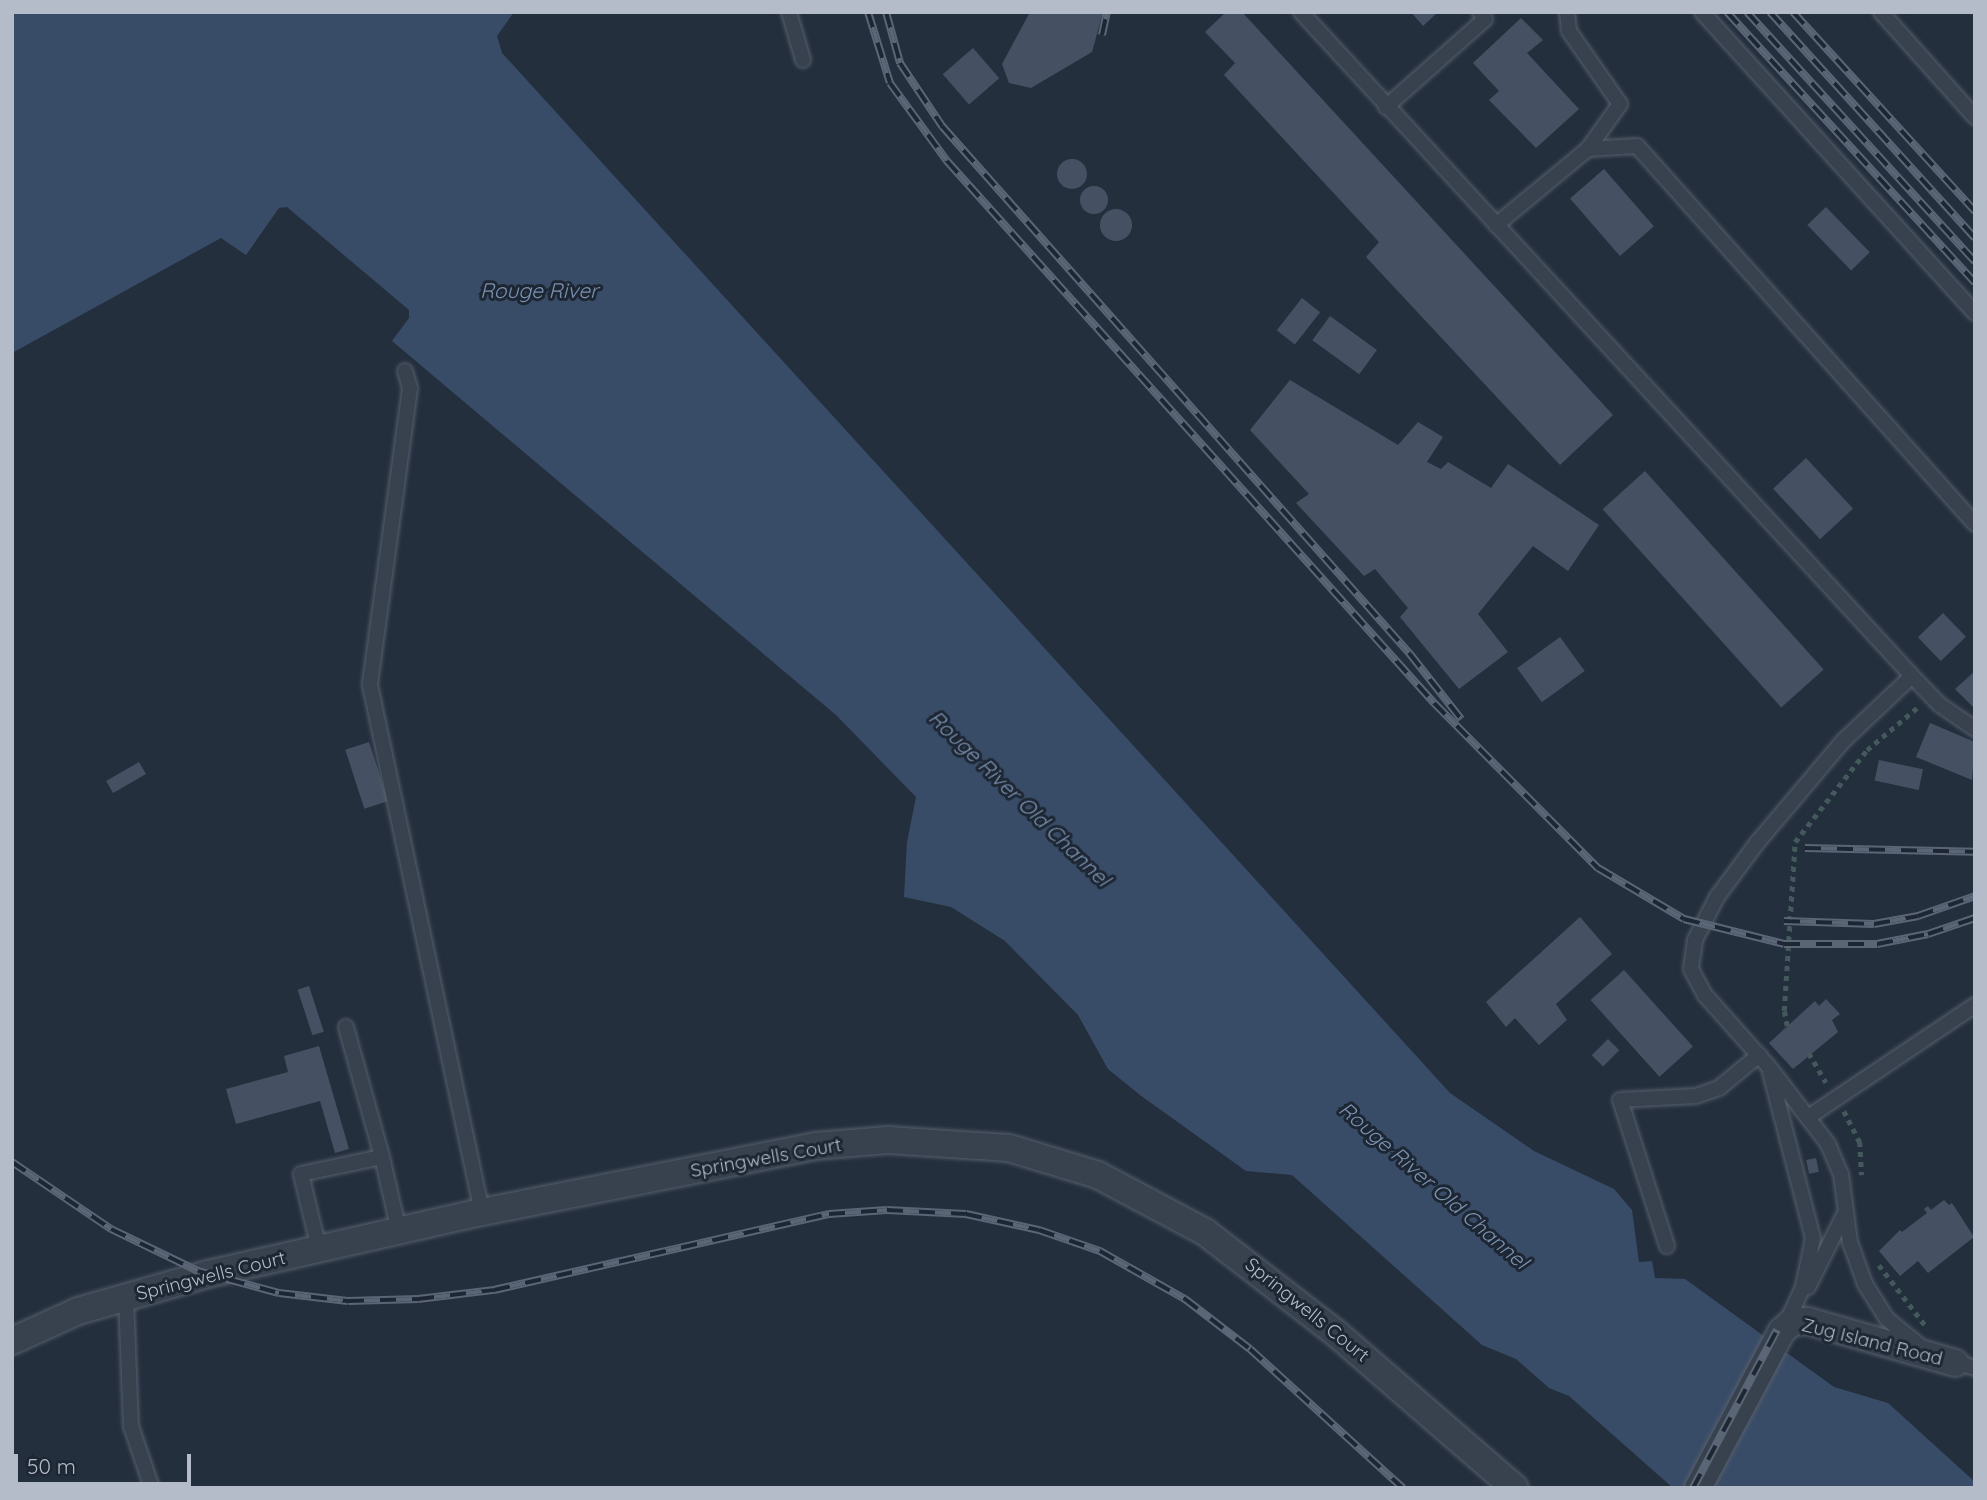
<!DOCTYPE html>
<html>
<head>
<meta charset="utf-8">
<style>
  body { margin:0 }
  #map { position:relative; width:1987px; height:1500px; overflow:hidden; background:#242f3e; font-family:Quicksand,sans-serif }
  div>[style] { position:absolute }
  .water>* { inset:0; background:#394c67 }
  .building>* { inset:0; background:#455162; transform-origin:0 0 }
  .round { border-radius:50% }
  .path>* { height:4.5px; margin-top:-2.25px; transform-origin:0; background:repeating-linear-gradient(90deg,#44595c 0 5px,transparent 0 10px) }
  .roads { filter:drop-shadow(0 0 2px #565f6c) drop-shadow(0 0 2px #565f6c) }
  .service>* { height:14px; margin:-7px; padding:0 7px; transform-origin:7px; border-radius:7px; background:#38414e }
  .minor>* { height:26px; margin:-13px; padding:0 13px; transform-origin:13px; border-radius:13px; background:#38414e }
  .rail>* { height:8px; margin-top:-4px; transform-origin:0; background:repeating-linear-gradient(90deg,#1d2633 0 16px,#5a6575 0 32px); box-sizing:border-box; border-block:2px solid #5a6575 }
  span { translate:-50% -50%; white-space:nowrap; text-align:center; line-height:1.15; -webkit-text-stroke:6px #1d2633; paint-order:stroke }
  .street-label { font-size:19px; color:#b4bcc9 }
  .water-label { font-size:21px; color:#7c92b1; font-style:italic }
  .frame { position:absolute; inset:0; border:14px solid #b4bcc9; pointer-events:none }
  .scale { position:absolute; left:14px; top:1454px; width:177px; height:32px; box-sizing:border-box; border:4px solid #b4bcc9; border-top:0; padding-left:9px; font-size:21px; line-height:24px; white-space:nowrap; color:#b4bcc9; -webkit-text-stroke:5px #1d2633; paint-order:stroke }
</style>
</head>
<body>
<div id="map">
  <div class="water">
    <i style="clip-path:polygon(12px 12px,514px 12px,497px 36px,502px 53px,1450px 1093px,1534px 1151px,1614px 1189px,1632px 1210px,1639px 1262px,1652px 1261px,1655px 1278px,1685px 1279px,1834px 1387px,1888px 1403px,1975px 1482px,1975px 1488px,1673px 1488px,1569px 1396px,1549px 1388px,1516px 1359px,1482px 1345px,1292px 1175px,1246px 1171px,1140px 1095px,1108px 1069px,1078px 1015px,1005px 941px,951px 907px,904px 897px,907px 842px,916px 797px,836px 715px,392px 341px,409px 318px,409px 310px,287px 207px,279px 208px,246px 255px,221px 238px,12px 353px)"></i>
  </div>
  <div class="building">
    <i style="clip-path:polygon(1030px 12px,1103px 12px,1092px 52px,1031px 88px,1009px 83px,1002px 64px)"></i>
    <i style="clip-path:polygon(1226px 12px,1242px 12px,1613px 415px,1560px 465px,1366px 257px,1379px 242px,1224px 75px,1235px 63px,1205px 32px)"></i>
    <i style="clip-path:polygon(1411px 12px,1438px 12px,1423px 26px)"></i>
    <i style="clip-path:polygon(1521px 18px,1543px 40px,1527px 53px,1579px 109px,1536px 148px,1489px 100px,1499px 91px,1473px 63px)"></i>
    <i style="left:973px;top:48px;width:40px;height:40px;rotate:49deg"></i>
    <i class="round" style="left:1057px;top:159px;width:30px;height:30px"></i>
    <i style="left:1604px;top:169px;width:76px;height:45px;rotate:49deg"></i>
    <i class="round" style="left:1080px;top:186px;width:28px;height:28px"></i>
    <i style="left:1826px;top:207px;width:63px;height:26px;rotate:46deg"></i>
    <i class="round" style="left:1100px;top:209px;width:32px;height:32px"></i>
    <i style="left:1302px;top:298px;width:23px;height:41px;rotate:38deg"></i>
    <i style="left:1330px;top:316px;width:58px;height:30px;rotate:36deg"></i>
    <i style="clip-path:polygon(1290px 380px,1398px 445px,1418px 422px,1443px 437px,1427px 462px,1441px 469px,1448px 462px,1491px 488px,1508px 464px,1599px 525px,1568px 571px,1533px 546px,1478px 614px,1508px 652px,1459px 689px,1400px 617px,1408px 608px,1375px 569px,1364px 576px,1296px 503px,1309px 494px,1250px 430px)"></i>
    <i style="left:1806px;top:458px;width:69px;height:45px;rotate:47deg"></i>
    <i style="left:1645px;top:471px;width:267px;height:57px;rotate:48deg"></i>
    <i style="left:1943px;top:613px;width:33px;height:35px;rotate:46deg"></i>
    <i style="left:1560px;top:637px;width:42px;height:53px;rotate:54deg"></i>
    <i style="clip-path:polygon(1975px 671px,1975px 709px,1955px 689px)"></i>
    <i style="clip-path:polygon(1930px 723px,1975px 742px,1972px 780px,1916px 757px)"></i>
    <i style="left:369px;top:742px;width:62px;height:25px;rotate:72deg"></i>
    <i style="left:1879px;top:760px;width:45px;height:21px;rotate:12deg"></i>
    <i style="left:139px;top:762px;width:14px;height:38px;rotate:60deg"></i>
    <i style="clip-path:polygon(1580px 917px,1612px 954px,1556px 1004px,1567px 1020px,1539px 1045px,1515px 1018px,1506px 1027px,1486px 1002px)"></i>
    <i style="left:1624px;top:970px;width:103px;height:45px;rotate:48deg"></i>
    <i style="left:309px;top:986px;width:48px;height:12px;rotate:72deg"></i>
    <i style="clip-path:polygon(1826px 999px,1840px 1014px,1832px 1020px,1838px 1032px,1793px 1069px,1769px 1043px,1815px 1001px,1819px 1006px)"></i>
    <i style="left:1608px;top:1039px;width:16px;height:23px;rotate:45deg"></i>
    <i style="clip-path:polygon(319px 1046px,349px 1149px,335px 1153px,320px 1101px,236px 1124px,226px 1089px,288px 1072px,284px 1056px)"></i>
    <i style="left:1816px;top:1158px;width:14px;height:10px;rotate:78deg"></i>
    <i style="clip-path:polygon(1944px 1200px,1949px 1205px,1952px 1203px,1974px 1237px,1928px 1273px,1918px 1261px,1900px 1276px,1879px 1251px,1900px 1230px,1902px 1232px,1927px 1213px,1924px 1209px,1928px 1206px,1931px 1210px)"></i>
  </div>
  <div class="path">
    <i style="left:1787px;top:1026px;width:15px;rotate:-101deg"></i>
    <i style="left:1784px;top:1011px;width:169px;rotate:-86.3deg"></i>
    <i style="left:1795px;top:842px;width:117px;rotate:-52deg"></i>
    <i style="left:1867px;top:750px;width:68px;rotate:-40.2deg"></i>
    <i style="left:1809px;top:1053px;width:34px;rotate:60deg"></i>
    <i style="left:1844px;top:1111px;width:35px;rotate:63deg"></i>
    <i style="left:1860px;top:1142px;width:33px;rotate:87deg"></i>
    <i style="left:1879px;top:1265px;width:76px;rotate:52.5deg"></i>
  </div>
  <div class="roads">
    <div class="service">
      <i style="left:789px;top:12px;width:50px;rotate:73.7deg"></i>
      <i style="left:1301px;top:12px;width:902px;rotate:47.38deg"></i>
      <i style="left:1912px;top:676px;width:93px;rotate:136.7deg"></i>
      <i style="left:1844px;top:740px;width:135px;rotate:130.2deg"></i>
      <i style="left:1757px;top:843px;width:67px;rotate:126.5deg"></i>
      <i style="left:1717px;top:897px;width:48px;rotate:117.1deg"></i>
      <i style="left:1695px;top:940px;width:29px;rotate:98deg"></i>
      <i style="left:1691px;top:969px;width:30px;rotate:62deg"></i>
      <i style="left:1705px;top:995px;width:96px;rotate:48.4deg"></i>
      <i style="left:1769px;top:1067px;width:97px;rotate:52.5deg"></i>
      <i style="left:1828px;top:1144px;width:33px;rotate:67deg"></i>
      <i style="left:1841px;top:1174px;width:69px;rotate:82.5deg"></i>
      <i style="left:1850px;top:1242px;width:45px;rotate:70.3deg"></i>
      <i style="left:1865px;top:1284px;width:41px;rotate:57.8deg"></i>
      <i style="left:1887px;top:1319px;width:41px;rotate:39.1deg"></i>
      <i style="left:1567px;top:12px;width:19px;rotate:84deg"></i>
      <i style="left:1569px;top:31px;width:89px;rotate:55.1deg"></i>
      <i style="left:1620px;top:104px;width:55px;rotate:125.4deg"></i>
      <i style="left:1702px;top:12px;width:406px;rotate:47.8deg"></i>
      <i style="left:1881px;top:12px;width:141px;rotate:48.2deg"></i>
      <i style="left:1386px;top:107px;width:132px;rotate:-41.6deg"></i>
      <i style="left:1485px;top:19px;width:9px;rotate:-126deg"></i>
      <i style="left:1496px;top:225px;width:119px;rotate:-39.6deg"></i>
      <i style="left:1588px;top:149px;width:49px;rotate:-3.5deg"></i>
      <i style="left:1637px;top:146px;width:507px;rotate:48.2deg"></i>
      <i style="left:405px;top:371px;width:18px;rotate:74deg"></i>
      <i style="left:410px;top:388px;width:300px;rotate:97.7deg"></i>
      <i style="left:370px;top:685px;width:539px;rotate:78deg"></i>
      <i style="left:1912px;top:676px;width:40px;rotate:46deg"></i>
      <i style="left:1940px;top:705px;width:42px;rotate:34.4deg"></i>
      <i style="left:346px;top:1027px;width:135px;rotate:74.5deg"></i>
      <i style="left:1770px;top:1072px;width:171px;rotate:75.5deg"></i>
      <i style="left:1813px;top:1238px;width:50px;rotate:101.5deg"></i>
      <i style="left:1803px;top:1287px;width:41px;rotate:114.7deg"></i>
      <i style="left:1810px;top:1116px;width:199px;rotate:-33.9deg"></i>
      <i style="left:1667px;top:1246px;width:153px;rotate:-107.8deg"></i>
      <i style="left:1620px;top:1100px;width:76px;rotate:-3deg"></i>
      <i style="left:1696px;top:1096px;width:24px;rotate:-19deg"></i>
      <i style="left:1719px;top:1088px;width:52px;rotate:-39.5deg"></i>
      <i style="left:319px;top:1249px;width:77px;rotate:-103.5deg"></i>
      <i style="left:301px;top:1174px;width:83px;rotate:-11.9deg"></i>
      <i style="left:382px;top:1157px;width:76px;rotate:77.1deg"></i>
      <i style="left:1808px;top:1287px;width:80px;rotate:-63.4deg"></i>
      <i style="left:126px;top:1297px;width:129px;rotate:87.8deg"></i>
      <i style="left:131px;top:1426px;width:65px;rotate:71.3deg"></i>
      <i style="left:1949px;top:1360px;width:27px;rotate:17deg"></i>
    </div>
    <div class="minor">
      <i style="left:12px;top:1341px;width:72px;rotate:-24.4deg"></i>
      <i style="left:78px;top:1311px;width:135px;rotate:-15.9deg"></i>
      <i style="left:208px;top:1274px;width:281px;rotate:-12.8deg"></i>
      <i style="left:482px;top:1212px;width:339px;rotate:-11.2deg"></i>
      <i style="left:815px;top:1146px;width:73px;rotate:-4.7deg"></i>
      <i style="left:888px;top:1140px;width:121px;rotate:3.8deg"></i>
      <i style="left:1009px;top:1148px;width:93px;rotate:16.9deg"></i>
      <i style="left:1098px;top:1175px;width:121px;rotate:28deg"></i>
      <i style="left:1205px;top:1232px;width:167px;rotate:37.7deg"></i>
      <i style="left:1337px;top:1334px;width:235px;rotate:40.9deg"></i>
      <i style="left:1698px;top:1488px;width:178px;rotate:-61.9deg"></i>
      <i style="left:1782px;top:1331px;width:13px;rotate:-42deg"></i>
      <i style="left:1792px;top:1322px;width:16px;rotate:-4deg"></i>
      <i style="left:1808px;top:1321px;width:153px;rotate:15.9deg"></i>
    </div>
  </div>
  <div class="rail">
    <i style="left:868px;top:12px;width:74px;rotate:72.8deg"></i>
    <i style="left:890px;top:83px;width:97px;rotate:53.8deg"></i>
    <i style="left:947px;top:161px;width:729px;rotate:48.06deg"></i>
    <i style="left:1434px;top:703px;width:233px;rotate:45.2deg"></i>
    <i style="left:1598px;top:868px;width:100px;rotate:30.7deg"></i>
    <i style="left:1684px;top:919px;width:103px;rotate:14deg"></i>
    <i style="left:1784px;top:944px;width:93px"></i>
    <i style="left:1877px;top:944px;width:52px;rotate:-11.1deg"></i>
    <i style="left:1928px;top:934px;width:50px;rotate:-18.8deg"></i>
    <i style="left:886px;top:12px;width:53px;rotate:74.6deg"></i>
    <i style="left:900px;top:63px;width:76px;rotate:56.3deg"></i>
    <i style="left:942px;top:126px;width:706px;rotate:48.45deg"></i>
    <i style="left:1410px;top:654px;width:83px;rotate:51.9deg"></i>
    <i style="left:1727px;top:12px;width:367px;rotate:47.5deg"></i>
    <i style="left:1747px;top:12px;width:338px;rotate:47.6deg"></i>
    <i style="left:1770px;top:12px;width:305px;rotate:47.8deg"></i>
    <i style="left:1793px;top:12px;width:270px;rotate:47.6deg"></i>
    <i style="left:1102px;top:35px;width:24px;rotate:-78deg"></i>
    <i style="left:1805px;top:848px;width:170px;rotate:1.3deg"></i>
    <i style="left:1784px;top:921px;width:90px;rotate:1.9deg"></i>
    <i style="left:1874px;top:924px;width:45px;rotate:-10.3deg"></i>
    <i style="left:1918px;top:916px;width:60px;rotate:-19.3deg"></i>
    <i style="left:12px;top:1162px;width:120px;rotate:34.1deg"></i>
    <i style="left:111px;top:1229px;width:97px;rotate:25.8deg"></i>
    <i style="left:198px;top:1271px;width:84px;rotate:15.2deg"></i>
    <i style="left:279px;top:1293px;width:69px;rotate:6.6deg"></i>
    <i style="left:348px;top:1301px;width:70px;rotate:-1.6deg"></i>
    <i style="left:418px;top:1299px;width:77px;rotate:-6.8deg"></i>
    <i style="left:494px;top:1290px;width:344px;rotate:-12.8deg"></i>
    <i style="left:829px;top:1214px;width:58px;rotate:-3.9deg"></i>
    <i style="left:887px;top:1210px;width:79px;rotate:2.9deg"></i>
    <i style="left:966px;top:1214px;width:75px;rotate:12.4deg"></i>
    <i style="left:1039px;top:1230px;width:65px;rotate:19deg"></i>
    <i style="left:1100px;top:1251px;width:98px;rotate:29.5deg"></i>
    <i style="left:1185px;top:1299px;width:82px;rotate:37.6deg"></i>
    <i style="left:1250px;top:1349px;width:207px;rotate:42.3deg"></i>
    <i style="left:1693px;top:1488px;width:179px;rotate:-62deg"></i>
  </div>
  <div class="street-label">
    <span style="left:766px;top:1158px;rotate:-10deg">Springwells Court</span>
    <span style="left:211px;top:1276px;rotate:-14deg">Springwells Court</span>
    <span style="left:1307px;top:1310px;rotate:39deg">Springwells Court</span>
    <span style="left:1872px;top:1342px;rotate:14deg">Zug Island Road</span>
  </div>
  <div class="water-label">
    <span style="left:539px;top:290px">Rouge River</span>
    <span style="left:1020px;top:798px;rotate:44deg">Rouge River Old Channel</span>
    <span style="left:1434px;top:1185px;rotate:41deg">Rouge River Old Channel</span>
  </div>
  <div class="frame"></div>
  <div class="scale">50 m</div>
</div>
</body>
</html>
